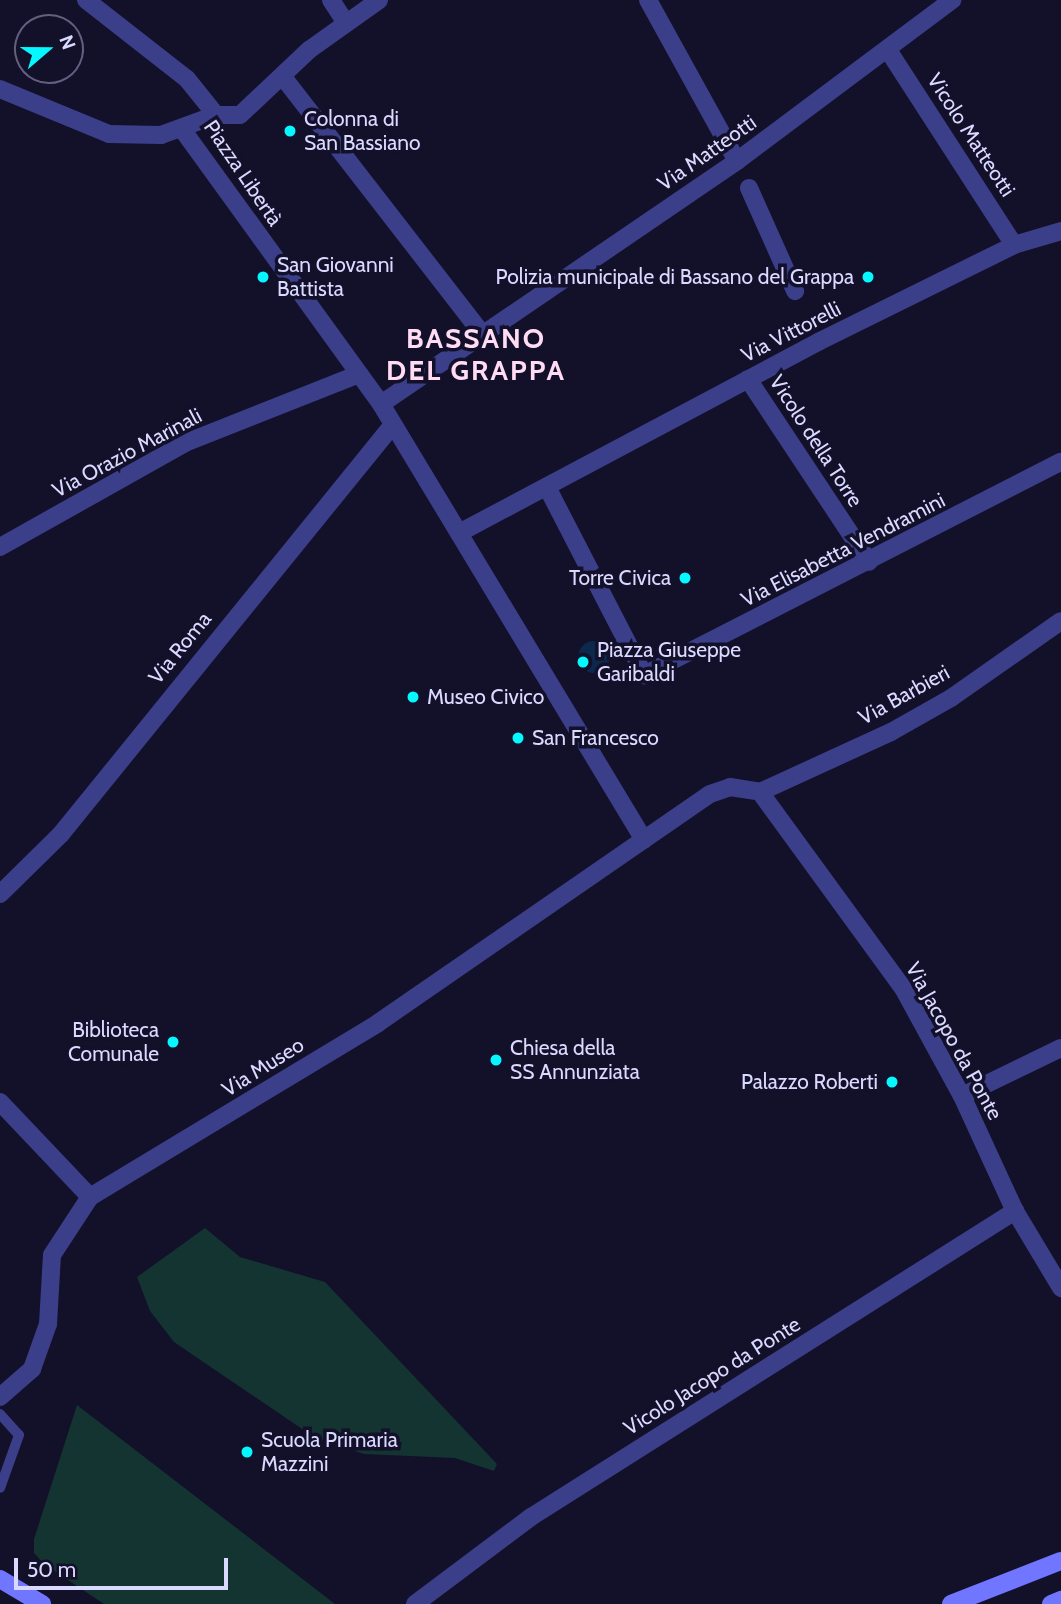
<!DOCTYPE html>
<html>
<head>
<meta charset="utf-8">
<style>
  body { margin:0 }
  #map { position:relative; width:1061px; height:1604px; overflow:hidden; background:#13102a; font-family:Cabin,sans-serif }
  div>[style] { position:absolute }
  .green>* { inset:0; background:#133430 }
  .water>* { inset:0; background:#0c284d }
  .round { border-radius:50% }
  .lane>* { height:10px; margin:-5px; padding:0 5px; transform-origin:5px; border-radius:5px; background:#3b3e89 }
  .street>* { height:18px; margin:-9px; padding:0 9px; transform-origin:9px; border-radius:9px; background:#3b3e89 }
  .secondary>* { height:18px; margin:-9px; padding:0 9px; transform-origin:9px; border-radius:9px; background:#7076ff }
  .dots>* { width:19px; height:19px; translate:-50% -50%; box-sizing:border-box; border:4px solid #13102a; border-radius:50% }
  span { translate:-50% -50%; white-space:nowrap; text-align:center; line-height:1.15; -webkit-text-stroke:7px #13102a; paint-order:stroke }
  .poi-label { font-size:21px; color:#dad9ff }
  .left { translate:0 -50%; text-align:left }
  .right { translate:-100% -50%; text-align:right }
  .street-label { font-size:21px; color:#dad9ff }
  .district-label { font-size:28px; color:#ffdbf4; font-weight:700; letter-spacing:2px }
  .north { position:absolute; left:14px; top:14px; width:70px; height:70px; box-sizing:border-box; background:#13102a; border:2px solid #63607f; border-radius:50%; rotate:70deg; font-size:19px; font-weight:700; line-height:28px; text-align:center; color:#dad9ff }
  .north::after { content:''; display:block; margin:auto; width:24px; height:32px; background:#05f8ff; clip-path:polygon(50% 0,100% 100%,50% 72%,0 100%) }
  .scale { position:absolute; left:14px; top:1558px; width:214px; height:32px; box-sizing:border-box; border:4px solid #dad9ff; border-top:0; padding-left:9px; font-size:21px; line-height:24px; white-space:nowrap; color:#dad9ff; -webkit-text-stroke:5px #13102a; paint-order:stroke }
</style>
</head>
<body>
<div id="map">
  <div class="green">
    <i style="clip-path:polygon(205px 1228px,240px 1257px,325px 1282px,497px 1464px,494px 1471px,455px 1458px,364px 1454px,314px 1437px,174px 1342px,150px 1311px,137px 1277px)"></i>
    <i style="clip-path:polygon(77px 1405px,335px 1604px,104px 1604px,44px 1564px,34px 1553px,34px 1539px)"></i>
  </div>
  <div class="water">
    <i class="round" style="left:578px;top:641px;width:32px;height:32px"></i>
  </div>
  <div class="lane">
    <i style="left:0;top:1414px;width:28px;rotate:48deg"></i>
    <i style="left:19px;top:1435px;width:56px;rotate:109.7deg"></i>
  </div>
  <div class="street">
    <i style="left:86px;top:0;width:128px;rotate:38deg"></i>
    <i style="left:187px;top:79px;width:46px;rotate:51.1deg"></i>
    <i style="left:331px;top:0;width:27px;rotate:57deg"></i>
    <i style="left:648px;top:0;width:184px;rotate:61.1deg"></i>
    <i style="left:888px;top:50px;width:232px;rotate:57.1deg"></i>
    <i style="left:283px;top:77px;width:323px;rotate:52.2deg"></i>
    <i style="left:0;top:89px;width:118px;rotate:22.4deg"></i>
    <i style="left:109px;top:134px;width:52px;rotate:1.1deg"></i>
    <i style="left:161px;top:135px;width:59px;rotate:-20deg"></i>
    <i style="left:216px;top:115px;width:24px"></i>
    <i style="left:240px;top:115px;width:95px;rotate:-43.3deg"></i>
    <i style="left:309px;top:50px;width:86px;rotate:-35.5deg"></i>
    <i style="left:182px;top:129px;width:339px;rotate:54.1deg"></i>
    <i style="left:381px;top:404px;width:509px;rotate:58.9deg"></i>
    <i style="left:749px;top:188px;width:113px;rotate:65.9deg"></i>
    <i style="left:748px;top:379px;width:219px;rotate:56.5deg"></i>
    <i style="left:381px;top:404px;width:431px;rotate:-34.3deg"></i>
    <i style="left:737px;top:161px;width:269px;rotate:-36.8deg"></i>
    <i style="left:547px;top:487px;width:212px;rotate:62.7deg"></i>
    <i style="left:644px;top:675px;width:468px;rotate:-27.1deg"></i>
    <i style="left:459px;top:533px;width:407px;rotate:-28deg"></i>
    <i style="left:818px;top:342px;width:219px;rotate:-26.3deg"></i>
    <i style="left:1014px;top:245px;width:49px;rotate:-16.6deg"></i>
    <i style="left:0;top:547px;width:212px;rotate:-29.3deg"></i>
    <i style="left:185px;top:443px;width:185px;rotate:-21.6deg"></i>
    <i style="left:760px;top:792px;width:243px;rotate:53.9deg"></i>
    <i style="left:903px;top:988px;width:123px;rotate:61.4deg"></i>
    <i style="left:962px;top:1096px;width:127px;rotate:65.3deg"></i>
    <i style="left:1015px;top:1211px;width:90px;rotate:59.1deg"></i>
    <i style="left:0;top:894px;width:86px;rotate:-44.5deg"></i>
    <i style="left:61px;top:834px;width:524px;rotate:-50.96deg"></i>
    <i style="left:962px;top:1096px;width:110px;rotate:-25.9deg"></i>
    <i style="left:0;top:1102px;width:131px;rotate:46.5deg"></i>
    <i style="left:0;top:1397px;width:43px;rotate:-41.2deg"></i>
    <i style="left:32px;top:1369px;width:48px;rotate:-70.4deg"></i>
    <i style="left:48px;top:1324px;width:69px;rotate:-86.7deg"></i>
    <i style="left:52px;top:1255px;width:69px;rotate:-56.8deg"></i>
    <i style="left:90px;top:1197px;width:336px;rotate:-31.1deg"></i>
    <i style="left:378px;top:1023px;width:403px;rotate:-34.6deg"></i>
    <i style="left:710px;top:794px;width:21px;rotate:-19deg"></i>
    <i style="left:730px;top:787px;width:30px;rotate:9deg"></i>
    <i style="left:760px;top:792px;width:144px;rotate:-24.6deg"></i>
    <i style="left:891px;top:732px;width:69px;rotate:-29.5deg"></i>
    <i style="left:951px;top:698px;width:134px;rotate:-35deg"></i>
    <i style="left:415px;top:1604px;width:145px;rotate:-36.9deg"></i>
    <i style="left:531px;top:1517px;width:573px;rotate:-32.3deg"></i>
  </div>
  <div class="secondary">
    <i style="left:0;top:1579px;width:49px;rotate:30.8deg"></i>
    <i style="left:951px;top:1604px;width:118px;rotate:-21.4deg"></i>
    <i style="left:1051px;top:1604px;width:11px;rotate:-22deg"></i>
  </div>
  <div class="dots">
    <i style="left:290px;top:131px;background:#05f8ff"></i>
    <i style="left:263px;top:277px;background:#05f8ff"></i>
    <i style="left:868px;top:277px;background:#05f8ff"></i>
    <i style="left:685px;top:578px;background:#05f8ff"></i>
    <i style="left:583px;top:662px;background:#05f8ff"></i>
    <i style="left:413px;top:697px;background:#05f8ff"></i>
    <i style="left:518px;top:738px;background:#05f8ff"></i>
    <i style="left:173px;top:1042px;background:#05f8ff"></i>
    <i style="left:496px;top:1060px;background:#05f8ff"></i>
    <i style="left:892px;top:1082px;background:#05f8ff"></i>
    <i style="left:247px;top:1452px;background:#05f8ff"></i>
  </div>
  <div class="poi-label">
    <span class="left" style="left:304px;top:131px">Colonna di<br>San Bassiano</span>
    <span class="left" style="left:277px;top:277px">San Giovanni<br>Battista</span>
    <span class="right" style="left:854px;top:277px">Polizia municipale di Bassano del Grappa</span>
    <span class="right" style="left:671px;top:578px">Torre Civica</span>
    <span class="left" style="left:597px;top:662px">Piazza Giuseppe<br>Garibaldi</span>
    <span class="left" style="left:427px;top:697px">Museo Civico</span>
    <span class="left" style="left:532px;top:738px">San Francesco</span>
    <span class="right" style="left:159px;top:1042px">Biblioteca<br>Comunale</span>
    <span class="left" style="left:510px;top:1060px">Chiesa della<br>SS Annunziata</span>
    <span class="right" style="left:878px;top:1082px">Palazzo Roberti</span>
    <span class="left" style="left:261px;top:1452px">Scuola Primaria<br>Mazzini</span>
  </div>
  <div class="street-label">
    <span style="left:971px;top:135px;rotate:57deg">Vicolo Matteotti</span>
    <span style="left:707px;top:153px;rotate:-35deg">Via Matteotti</span>
    <span style="left:243px;top:173px;rotate:56deg">Piazza Libertà</span>
    <span style="left:791px;top:332px;rotate:-27deg">Via Vittorelli</span>
    <span style="left:816px;top:441px;rotate:57deg">Vicolo della Torre</span>
    <span style="left:127px;top:453px;rotate:-28deg">Via Orazio Marinali</span>
    <span style="left:843px;top:550px;rotate:-27deg">Via Elisabetta Vendramini</span>
    <span style="left:180px;top:648px;rotate:-51deg">Via Roma</span>
    <span style="left:904px;top:695px;rotate:-29deg">Via Barbieri</span>
    <span style="left:954px;top:1041px;rotate:61deg">Via Jacopo da Ponte</span>
    <span style="left:263px;top:1067px;rotate:-32deg">Via Museo</span>
    <span style="left:712px;top:1376px;rotate:-32deg">Vicolo Jacopo da Ponte</span>
  </div>
  <div class="district-label">
    <span style="left:476px;top:354px">BASSANO<br>DEL GRAPPA</span>
  </div>
  <div class="north">N</div>
  <div class="scale">50 m</div>
</div>
</body>
</html>
